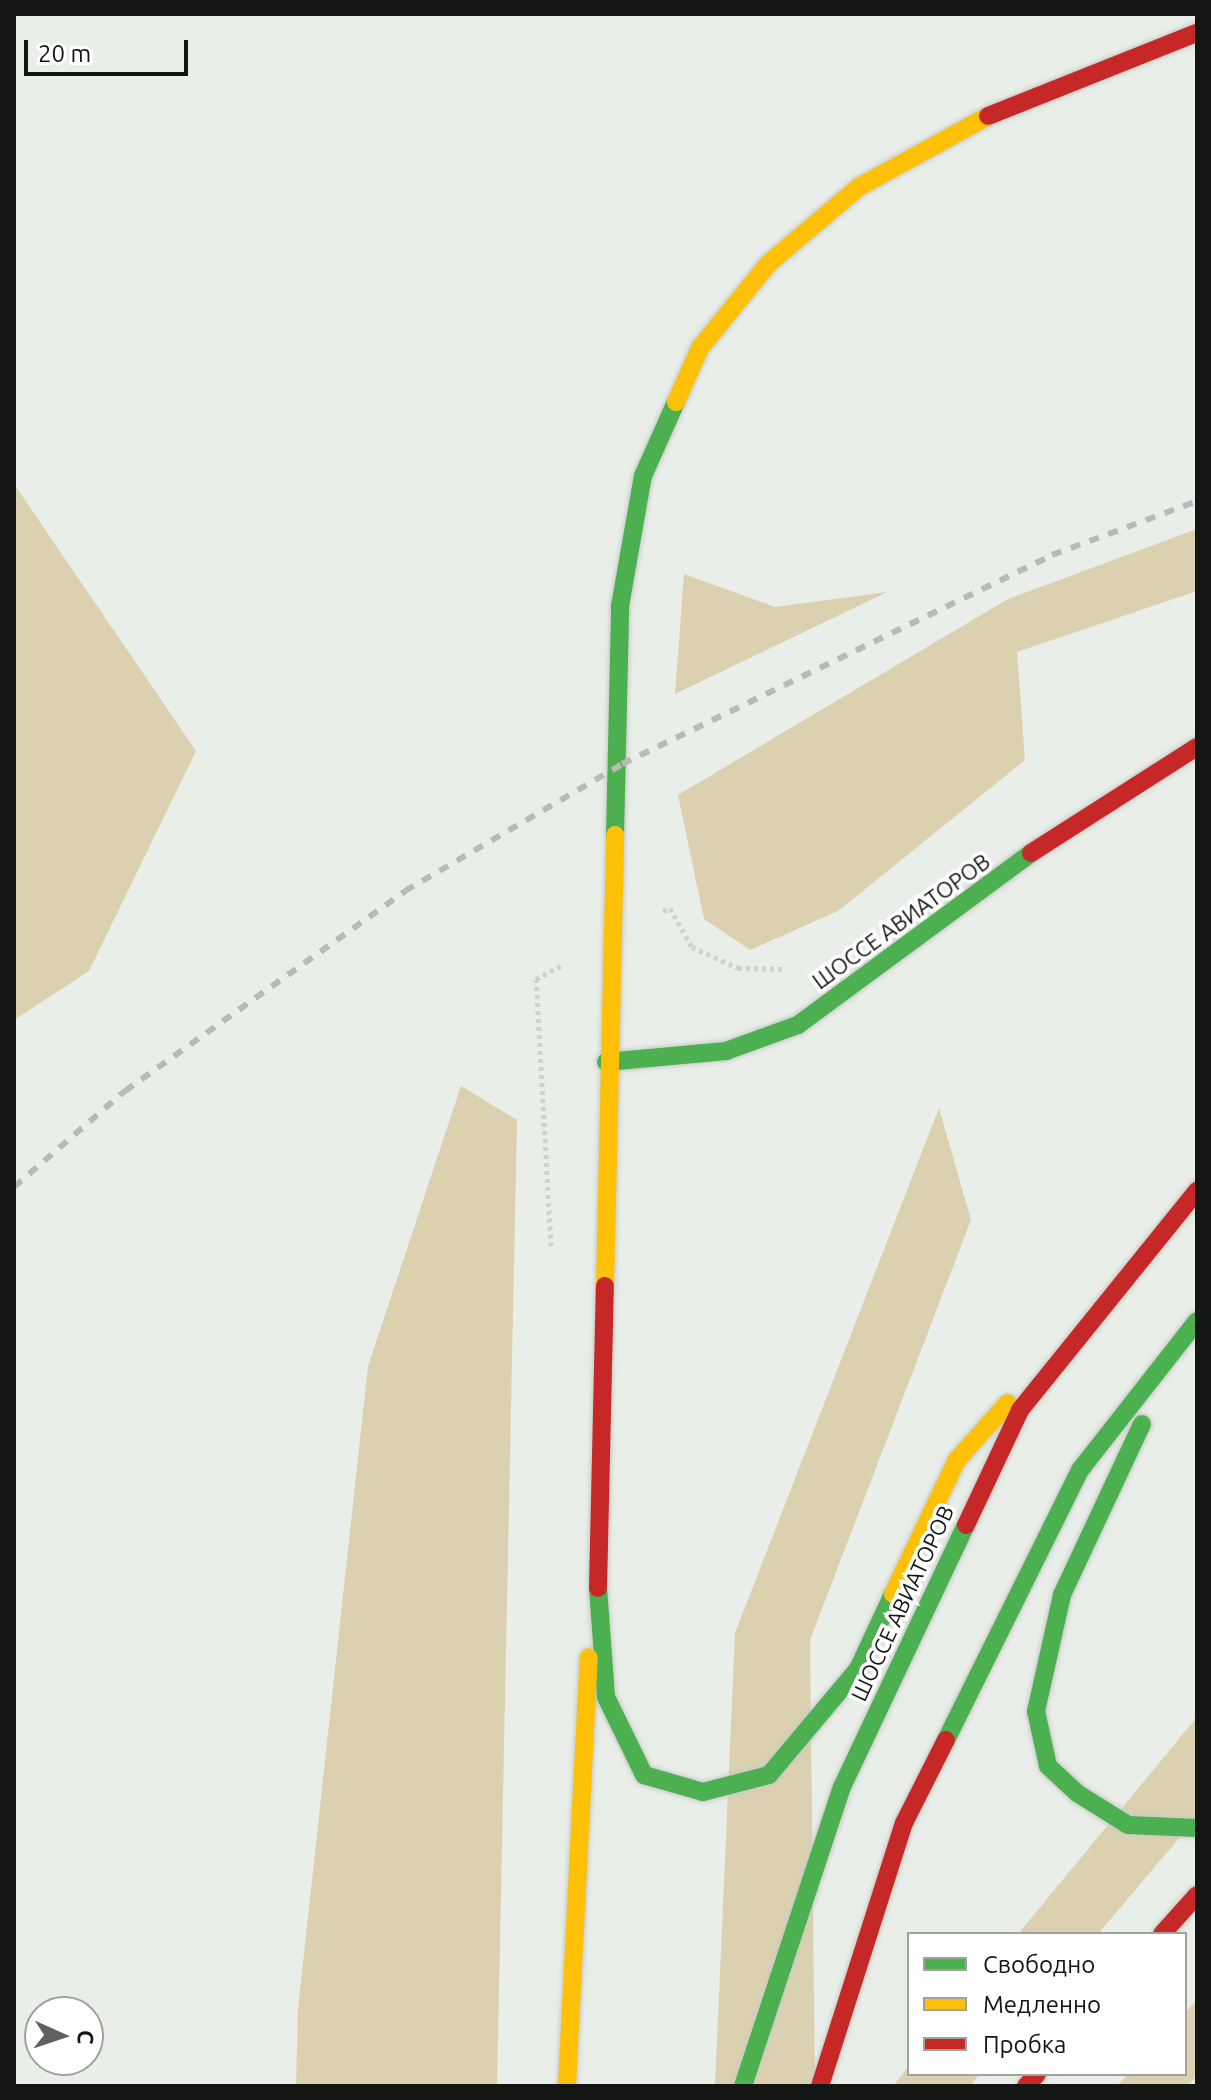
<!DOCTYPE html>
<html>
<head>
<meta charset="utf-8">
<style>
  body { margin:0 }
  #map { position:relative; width:1211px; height:2100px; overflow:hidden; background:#e9eee9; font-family:Ubuntu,sans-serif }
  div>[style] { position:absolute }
  .green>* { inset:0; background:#dbd1b0 }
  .path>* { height:5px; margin-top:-2.5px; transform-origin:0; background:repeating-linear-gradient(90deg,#d0d1d0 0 4px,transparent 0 8px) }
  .roads { filter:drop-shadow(0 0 2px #c7cbc6) drop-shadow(0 0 2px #c7cbc6) }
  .fast>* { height:18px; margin:-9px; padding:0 9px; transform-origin:9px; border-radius:9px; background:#4caf50 }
  .slow>* { height:18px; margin:-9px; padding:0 9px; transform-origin:9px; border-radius:9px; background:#ffc107 }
  .jam>* { height:18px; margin:-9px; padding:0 9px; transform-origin:9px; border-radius:9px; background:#c62828 }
  .rail>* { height:6px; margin-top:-3px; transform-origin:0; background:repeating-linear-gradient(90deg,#b9b9b9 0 10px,transparent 0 20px) }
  span { translate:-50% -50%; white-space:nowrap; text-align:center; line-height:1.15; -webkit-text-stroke:7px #fff; paint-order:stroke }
  .street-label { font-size:22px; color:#131612 }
  .frame { position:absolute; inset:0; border:16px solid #131612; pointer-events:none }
  .legend { position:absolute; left:907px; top:1932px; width:280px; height:144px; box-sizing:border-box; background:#fff; border:2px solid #a1a2a0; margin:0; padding:10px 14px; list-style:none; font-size:24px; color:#131612 }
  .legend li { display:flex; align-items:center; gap:16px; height:40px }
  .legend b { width:40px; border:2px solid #a1a2a0 }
  .north { position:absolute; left:24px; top:1996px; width:80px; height:80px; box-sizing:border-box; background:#fff; border:2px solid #a1a2a0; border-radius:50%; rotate:93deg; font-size:22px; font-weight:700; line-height:32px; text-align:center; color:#131612 }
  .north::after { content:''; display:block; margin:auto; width:28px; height:36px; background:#5e625d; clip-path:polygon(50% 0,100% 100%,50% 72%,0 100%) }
  .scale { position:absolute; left:24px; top:40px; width:164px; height:36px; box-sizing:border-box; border:4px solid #131612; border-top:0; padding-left:10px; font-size:24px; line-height:28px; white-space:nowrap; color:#131612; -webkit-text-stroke:6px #fff; paint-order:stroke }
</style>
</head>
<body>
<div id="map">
  <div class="green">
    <i style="clip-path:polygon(14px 484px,196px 751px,89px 971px,14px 1020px)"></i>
    <i style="clip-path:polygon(1197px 529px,1197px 591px,1017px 652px,1025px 760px,838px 911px,750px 950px,704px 919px,678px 795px,1008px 599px)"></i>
    <i style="clip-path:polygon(684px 574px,775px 607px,887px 592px,675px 694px)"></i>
    <i style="clip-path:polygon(461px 1086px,517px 1120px,497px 2086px,296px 2086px,298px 2009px,368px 1366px)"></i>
    <i style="clip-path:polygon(939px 1108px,971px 1220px,810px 1640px,815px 2086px,715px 2086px,735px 1633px)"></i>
    <i style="clip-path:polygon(1197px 1717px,1197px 1817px,1098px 1934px,1018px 1934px)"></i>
    <i style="clip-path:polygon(1197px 2000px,1197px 2076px,1187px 2086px,1117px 2086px,1128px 2074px,1185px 2074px,1185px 2013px)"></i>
    <i style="clip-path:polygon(909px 2066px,909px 2074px,980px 2074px,970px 2086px,893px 2086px)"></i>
  </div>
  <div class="path">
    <i style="left:663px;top:911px;width:8px;rotate:-23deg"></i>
    <i style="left:670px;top:908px;width:45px;rotate:60.6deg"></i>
    <i style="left:692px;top:947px;width:51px;rotate:24.5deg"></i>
    <i style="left:738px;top:968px;width:46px;rotate:1.2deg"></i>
    <i style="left:551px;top:1246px;width:267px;rotate:-93.2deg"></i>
    <i style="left:536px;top:979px;width:30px;rotate:-28deg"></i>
  </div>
  <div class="roads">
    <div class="fast">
      <i style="left:615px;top:835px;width:229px;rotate:-88.7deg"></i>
      <i style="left:620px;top:606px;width:132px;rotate:-80deg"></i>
      <i style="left:643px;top:476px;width:81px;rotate:-66deg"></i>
      <i style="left:606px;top:1062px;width:121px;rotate:-5.2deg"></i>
      <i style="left:726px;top:1051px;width:77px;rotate:-19.9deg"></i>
      <i style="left:798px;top:1025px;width:290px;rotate:-36.4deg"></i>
      <i style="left:1142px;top:1424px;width:189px;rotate:115.1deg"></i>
      <i style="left:1062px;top:1595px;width:119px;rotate:102.6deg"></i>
      <i style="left:1036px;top:1711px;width:56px;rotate:77.7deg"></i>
      <i style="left:1048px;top:1766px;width:40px;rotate:43deg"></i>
      <i style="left:1077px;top:1793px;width:60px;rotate:32.1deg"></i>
      <i style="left:1128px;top:1825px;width:69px;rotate:2.5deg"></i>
      <i style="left:598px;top:1588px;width:109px;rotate:85.8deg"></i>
      <i style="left:606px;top:1697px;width:87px;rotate:64deg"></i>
      <i style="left:644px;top:1775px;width:61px;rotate:16.1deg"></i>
      <i style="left:703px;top:1792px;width:68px;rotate:-14.4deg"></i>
      <i style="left:769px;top:1775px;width:138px;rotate:-50deg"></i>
      <i style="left:858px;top:1669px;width:83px;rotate:-65deg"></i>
      <i style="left:946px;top:1740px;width:301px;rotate:-63.6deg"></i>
      <i style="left:1080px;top:1470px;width:189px;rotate:-51.9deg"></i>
      <i style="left:743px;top:2086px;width:315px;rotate:-71.7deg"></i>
      <i style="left:842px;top:1787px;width:290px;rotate:-64.7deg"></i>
    </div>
    <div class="slow">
      <i style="left:676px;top:402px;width:59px;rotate:-66deg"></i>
      <i style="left:700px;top:348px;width:109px;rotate:-50.9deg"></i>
      <i style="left:769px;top:263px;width:118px;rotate:-40.2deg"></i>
      <i style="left:859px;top:187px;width:147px;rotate:-28.8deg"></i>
      <i style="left:605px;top:1286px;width:451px;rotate:-88.7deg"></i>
      <i style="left:893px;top:1594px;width:148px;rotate:-64.5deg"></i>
      <i style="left:957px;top:1460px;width:76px;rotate:-48.2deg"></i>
      <i style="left:567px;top:2086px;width:429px;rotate:-87.1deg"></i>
    </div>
    <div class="jam">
      <i style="left:988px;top:116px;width:225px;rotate:-21.7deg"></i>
      <i style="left:1031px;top:853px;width:197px;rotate:-32.6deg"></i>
      <i style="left:966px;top:1525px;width:127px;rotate:-64.8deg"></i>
      <i style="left:1020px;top:1410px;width:282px;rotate:-51.1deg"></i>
      <i style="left:598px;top:1588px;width:302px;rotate:-88.7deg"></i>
      <i style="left:1162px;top:1934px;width:52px;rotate:-48.1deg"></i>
      <i style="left:820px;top:2086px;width:276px;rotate:-72.3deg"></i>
      <i style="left:904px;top:1823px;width:93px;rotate:-63.2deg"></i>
      <i style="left:1026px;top:2086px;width:16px;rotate:-47deg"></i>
    </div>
  </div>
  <div class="rail">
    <i style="left:14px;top:1187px;width:147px;rotate:-40.9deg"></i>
    <i style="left:125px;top:1091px;width:344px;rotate:-35.5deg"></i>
    <i style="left:405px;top:891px;width:251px;rotate:-30.3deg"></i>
    <i style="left:622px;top:764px;width:478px;rotate:-25.9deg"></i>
    <i style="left:1052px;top:555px;width:155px;rotate:-20.4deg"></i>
  </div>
  <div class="street-label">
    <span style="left:901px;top:921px;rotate:-36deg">ШОССЕ АВИАТОРОВ</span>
    <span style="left:902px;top:1603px;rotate:-65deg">ШОССЕ АВИАТОРОВ</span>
  </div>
  <div class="frame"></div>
  <ul class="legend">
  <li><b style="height:10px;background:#4caf50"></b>Свободно</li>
  <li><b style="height:10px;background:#ffc107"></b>Медленно</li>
  <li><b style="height:10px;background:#c62828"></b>Пробка</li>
  </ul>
  <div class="north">С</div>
  <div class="scale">20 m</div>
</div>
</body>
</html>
